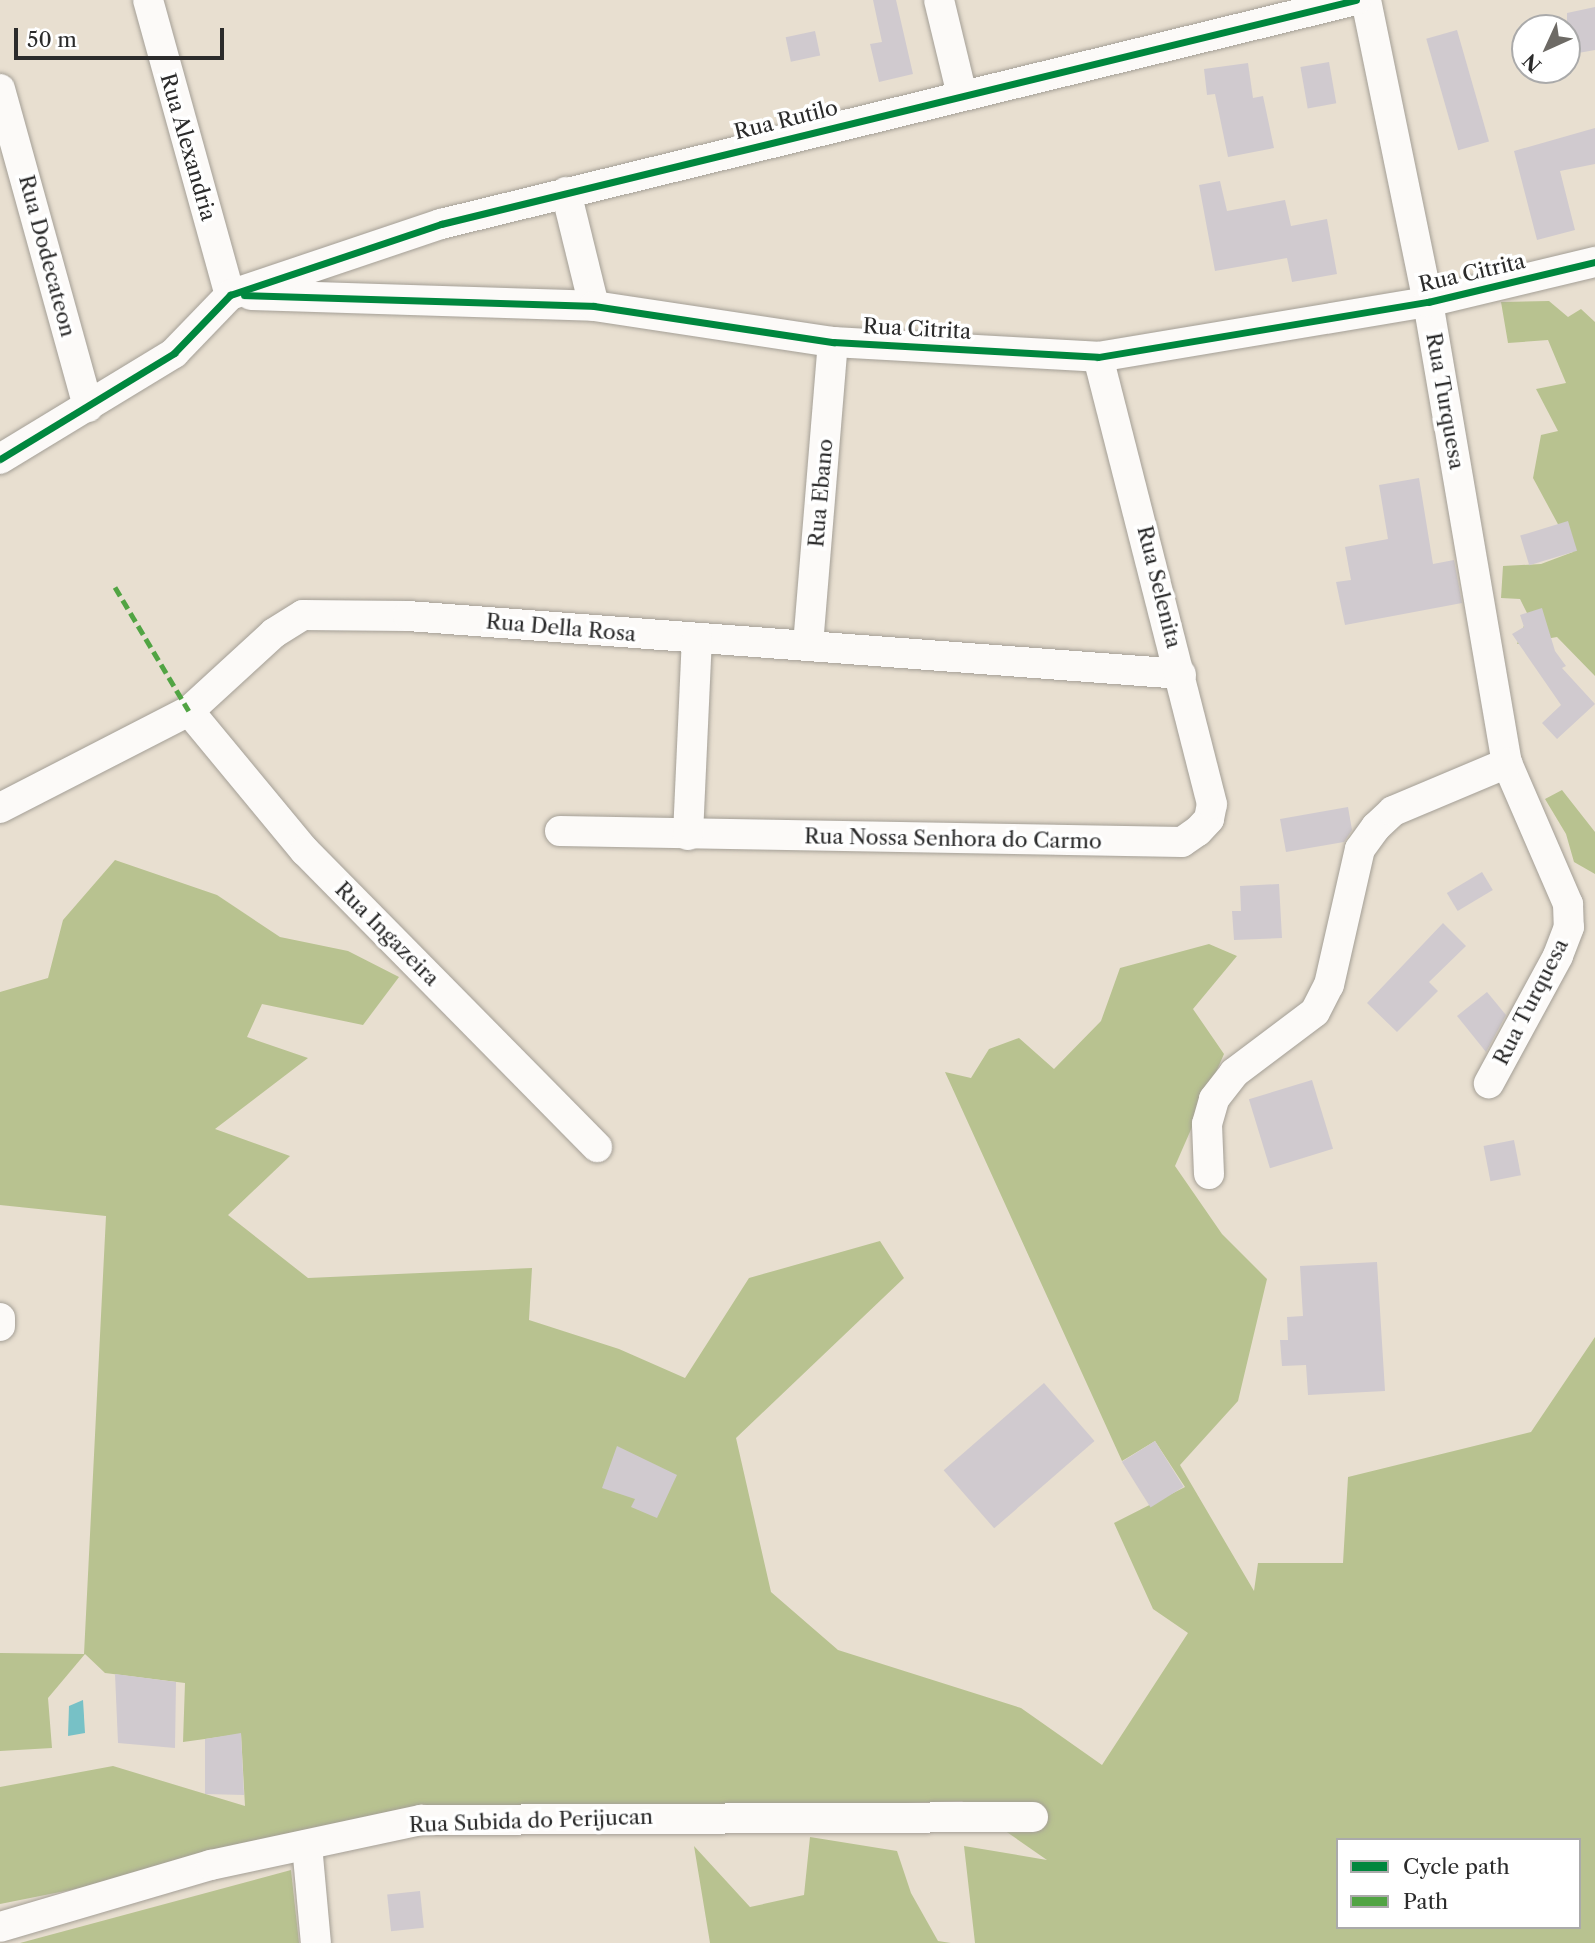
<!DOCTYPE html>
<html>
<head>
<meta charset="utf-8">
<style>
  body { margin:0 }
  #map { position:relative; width:1595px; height:1943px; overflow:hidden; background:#e8dfd0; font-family:"Libre Caslon Text",serif }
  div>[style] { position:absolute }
  .forest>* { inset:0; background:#b8c290 }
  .water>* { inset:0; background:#77c1c6 }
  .building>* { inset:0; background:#d0cacf; transform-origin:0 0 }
  .roads { filter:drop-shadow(0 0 2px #a49f96) drop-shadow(0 0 2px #a49f96) }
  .minor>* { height:30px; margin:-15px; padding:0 15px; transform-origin:15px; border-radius:15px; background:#fcfaf8 }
  .quiet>* { height:5px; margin-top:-2.5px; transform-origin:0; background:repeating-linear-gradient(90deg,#51a443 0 10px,transparent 0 15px) }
  .cycleway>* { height:7px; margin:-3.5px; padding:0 3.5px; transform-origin:3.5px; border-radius:3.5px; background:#00873e }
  span { translate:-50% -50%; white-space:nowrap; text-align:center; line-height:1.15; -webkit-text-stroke:7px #fff; paint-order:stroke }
  .street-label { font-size:21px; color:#2b2b2b }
  .legend { position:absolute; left:1336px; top:1838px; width:245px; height:91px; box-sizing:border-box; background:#fff; border:2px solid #aaa; margin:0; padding:9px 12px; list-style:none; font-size:21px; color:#2b2b2b }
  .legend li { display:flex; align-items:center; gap:14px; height:35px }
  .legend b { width:35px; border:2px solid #aaa }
  .north { position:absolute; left:1511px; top:14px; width:70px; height:70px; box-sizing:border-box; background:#fff; border:2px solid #aaa; border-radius:50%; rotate:225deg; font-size:19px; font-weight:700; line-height:28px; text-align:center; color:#2b2b2b }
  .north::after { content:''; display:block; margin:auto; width:24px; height:32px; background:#6d6a65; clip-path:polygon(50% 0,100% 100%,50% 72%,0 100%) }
  .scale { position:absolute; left:14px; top:28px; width:210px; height:32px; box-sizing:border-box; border:4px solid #2b2b2b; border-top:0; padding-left:9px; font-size:21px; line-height:24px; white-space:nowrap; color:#2b2b2b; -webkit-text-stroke:5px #fff; paint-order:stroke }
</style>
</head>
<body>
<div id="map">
  <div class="forest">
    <i style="clip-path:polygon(1549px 301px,1568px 317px,1581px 309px,1595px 322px,1595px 676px,1557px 637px,1517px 644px,1528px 615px,1520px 599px,1501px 598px,1503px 566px,1541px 564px,1573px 552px,1533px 478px,1541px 435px,1558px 431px,1536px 389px,1566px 383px,1548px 340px,1508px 343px,1501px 302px)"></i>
    <i style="clip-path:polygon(1562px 790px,1595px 832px,1595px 874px,1574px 862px,1566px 834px,1545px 799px)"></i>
    <i style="clip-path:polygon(evenodd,115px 860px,217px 895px,280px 937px,348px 951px,399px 977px,363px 1025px,262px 1004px,247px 1037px,308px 1058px,215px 1129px,290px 1156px,228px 1215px,308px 1278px,532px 1268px,529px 1320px,619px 1349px,685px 1378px,749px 1278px,880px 1241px,904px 1278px,736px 1438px,771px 1592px,838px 1650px,1021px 1708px,1102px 1765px,1188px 1633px,1153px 1609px,1114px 1523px,1185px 1487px,1155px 1441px,1122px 1461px,945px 1072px,971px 1078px,989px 1049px,1019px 1038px,1054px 1069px,1101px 1021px,1120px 968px,1209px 944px,1237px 956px,1193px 1009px,1224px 1054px,1175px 1166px,1222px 1234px,1267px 1279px,1238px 1401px,1180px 1465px,1254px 1591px,1258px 1563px,1343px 1563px,1348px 1477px,1531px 1432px,1595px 1337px,1595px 1943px,975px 1943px,964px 1846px,1047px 1860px,962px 1801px,421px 1820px,0 1904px,0 1787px,113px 1766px,245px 1806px,241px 1734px,183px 1742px,185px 1683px,105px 1673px,85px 1654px,48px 1698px,52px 1748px,0 1751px,0 1653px,84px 1654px,106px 1216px,0 1205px,0 992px,48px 978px,63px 920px,115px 860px,1338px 1840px,1579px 1840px,1579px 1927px,1338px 1927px,1338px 1840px)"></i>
    <i style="clip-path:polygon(810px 1837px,897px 1851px,911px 1893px,938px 1941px,951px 1943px,710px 1943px,694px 1846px,750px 1907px,804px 1895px)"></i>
    <i style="clip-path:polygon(291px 1870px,299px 1943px,20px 1943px)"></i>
  </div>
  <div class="water">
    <i style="clip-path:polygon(83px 1700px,85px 1733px,68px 1736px,69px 1706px)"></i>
  </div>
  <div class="building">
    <i style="clip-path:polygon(873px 0,896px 0,913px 74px,879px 82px,870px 44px,882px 42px)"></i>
    <i style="clip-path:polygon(1595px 7px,1595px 50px,1567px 55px,1567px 13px)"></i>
    <i style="left:1457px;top:30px;width:116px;height:32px;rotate:74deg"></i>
    <i style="left:815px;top:31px;width:25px;height:30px;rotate:78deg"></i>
    <i style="left:1329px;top:62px;width:42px;height:29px;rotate:80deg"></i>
    <i style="clip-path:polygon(1248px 63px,1253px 98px,1263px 96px,1274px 148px,1228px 157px,1215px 94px,1207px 95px,1204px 69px)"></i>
    <i style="clip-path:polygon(1595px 128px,1595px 164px,1560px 171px,1575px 230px,1537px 240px,1514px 151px)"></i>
    <i style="clip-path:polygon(1220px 181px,1227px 211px,1285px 200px,1291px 226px,1327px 219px,1337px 274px,1292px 282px,1287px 258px,1215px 271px,1199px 185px)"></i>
    <i style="clip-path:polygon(1419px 478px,1433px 564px,1454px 560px,1462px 603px,1345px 625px,1336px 582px,1351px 580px,1345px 547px,1388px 539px,1379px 485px)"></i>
    <i style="left:1568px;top:521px;width:31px;height:50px;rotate:73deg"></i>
    <i style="clip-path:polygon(1542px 608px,1555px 651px,1566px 666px,1562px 668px,1595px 704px,1557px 739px,1542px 723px,1561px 705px,1512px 634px,1524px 627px,1520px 615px)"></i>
    <i style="clip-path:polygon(1348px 807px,1352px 830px,1344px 842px,1286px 852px,1280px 819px)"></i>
    <i style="left:1482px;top:872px;width:21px;height:41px;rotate:59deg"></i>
    <i style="clip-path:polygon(1279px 884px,1282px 938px,1234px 940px,1232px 911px,1241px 911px,1240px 886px)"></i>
    <i style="clip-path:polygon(1443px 923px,1466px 946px,1429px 982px,1438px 991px,1397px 1032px,1367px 1003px)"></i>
    <i style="clip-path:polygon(1487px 992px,1506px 1015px,1486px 1052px,1457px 1016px)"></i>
    <i style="left:1312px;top:1080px;width:72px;height:66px;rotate:73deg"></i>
    <i style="left:1514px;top:1140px;width:36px;height:31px;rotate:79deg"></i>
    <i style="clip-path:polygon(1377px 1262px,1385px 1391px,1308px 1395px,1306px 1365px,1282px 1366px,1280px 1340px,1288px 1340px,1287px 1317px,1303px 1316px,1300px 1266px)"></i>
    <i style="left:1044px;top:1383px;width:77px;height:133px;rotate:49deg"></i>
    <i style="left:1155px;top:1441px;width:54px;height:39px;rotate:58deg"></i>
    <i style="clip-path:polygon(617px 1446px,677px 1475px,657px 1518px,631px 1507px,635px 1499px,602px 1488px)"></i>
    <i style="clip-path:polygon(115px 1674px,176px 1682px,175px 1748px,118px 1743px)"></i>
    <i style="clip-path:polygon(241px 1733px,244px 1795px,205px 1794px,205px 1739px)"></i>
    <i style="left:420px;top:1891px;width:37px;height:33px;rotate:84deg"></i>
  </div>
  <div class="roads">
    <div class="minor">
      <i style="left:148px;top:0;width:306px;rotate:74.5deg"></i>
      <i style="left:939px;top:0;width:98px;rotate:76.4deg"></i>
      <i style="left:1366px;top:0;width:308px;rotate:78.4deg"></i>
      <i style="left:1428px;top:302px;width:468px;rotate:80.3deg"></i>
      <i style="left:1507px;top:763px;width:154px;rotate:66.6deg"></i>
      <i style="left:1568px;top:904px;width:23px;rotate:88deg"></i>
      <i style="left:1569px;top:927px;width:31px;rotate:111deg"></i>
      <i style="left:1558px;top:956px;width:145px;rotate:118.5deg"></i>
      <i style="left:0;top:89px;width:330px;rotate:74.5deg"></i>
      <i style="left:566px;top:192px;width:117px;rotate:76.2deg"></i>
      <i style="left:251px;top:295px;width:343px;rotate:1.8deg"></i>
      <i style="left:594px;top:306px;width:242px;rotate:8.6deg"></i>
      <i style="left:833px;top:342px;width:265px;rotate:3.2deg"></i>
      <i style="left:1098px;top:357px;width:335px;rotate:-9.5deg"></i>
      <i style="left:1428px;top:302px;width:172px;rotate:-13.5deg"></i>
      <i style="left:0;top:459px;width:204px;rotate:-31.3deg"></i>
      <i style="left:174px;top:353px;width:81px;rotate:-46deg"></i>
      <i style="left:230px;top:295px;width:223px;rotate:-18.6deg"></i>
      <i style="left:441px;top:224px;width:942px;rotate:-13.76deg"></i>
      <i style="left:808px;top:645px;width:304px;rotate:-85.3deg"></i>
      <i style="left:189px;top:711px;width:182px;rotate:50.4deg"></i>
      <i style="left:305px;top:851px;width:416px;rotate:45.4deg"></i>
      <i style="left:0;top:808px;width:212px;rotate:-27.2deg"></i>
      <i style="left:189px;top:711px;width:115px;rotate:-42.5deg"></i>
      <i style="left:274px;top:633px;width:34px;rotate:-32deg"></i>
      <i style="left:303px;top:615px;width:105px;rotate:0.5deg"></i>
      <i style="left:408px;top:616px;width:775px;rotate:4.29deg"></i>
      <i style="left:560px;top:831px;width:622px;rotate:1.01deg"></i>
      <i style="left:1182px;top:842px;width:19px;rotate:-35deg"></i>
      <i style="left:1198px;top:831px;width:16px;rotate:-47deg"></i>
      <i style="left:1209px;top:819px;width:15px;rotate:-79deg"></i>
      <i style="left:1212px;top:804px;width:461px;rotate:-104.3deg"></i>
      <i style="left:688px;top:835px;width:196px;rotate:-87.4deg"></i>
      <i style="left:1209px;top:1174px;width:50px;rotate:-92.3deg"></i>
      <i style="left:1207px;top:1124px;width:26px;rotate:-74deg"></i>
      <i style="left:1214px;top:1099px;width:33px;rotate:-52deg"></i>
      <i style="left:1234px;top:1073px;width:101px;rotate:-37deg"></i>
      <i style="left:1315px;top:1012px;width:30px;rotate:-63deg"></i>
      <i style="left:1329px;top:985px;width:139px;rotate:-77.2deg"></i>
      <i style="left:1360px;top:849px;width:27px;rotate:-54deg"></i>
      <i style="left:1376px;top:827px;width:23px;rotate:-43deg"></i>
      <i style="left:1393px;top:811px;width:124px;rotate:-22.8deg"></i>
      <i style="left:0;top:1318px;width:8px;rotate:90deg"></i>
      <i style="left:307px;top:1845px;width:98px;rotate:84.8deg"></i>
      <i style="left:0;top:1927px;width:220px;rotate:-16.4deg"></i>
      <i style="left:211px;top:1865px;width:215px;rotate:-12.1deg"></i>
      <i style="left:421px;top:1820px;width:612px;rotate:-0.28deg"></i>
    </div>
  </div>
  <div class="quiet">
    <i style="left:115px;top:587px;width:144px;rotate:59.2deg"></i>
  </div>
  <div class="cycleway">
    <i style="left:244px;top:295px;width:350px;rotate:1.8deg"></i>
    <i style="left:594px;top:306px;width:242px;rotate:8.6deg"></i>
    <i style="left:833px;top:342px;width:265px;rotate:3.2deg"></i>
    <i style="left:1098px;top:357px;width:335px;rotate:-9.5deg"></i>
    <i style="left:1428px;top:302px;width:172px;rotate:-13.5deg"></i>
    <i style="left:0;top:459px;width:204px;rotate:-31.3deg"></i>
    <i style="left:174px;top:353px;width:81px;rotate:-46deg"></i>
    <i style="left:230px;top:295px;width:223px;rotate:-18.6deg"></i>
    <i style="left:441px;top:224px;width:942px;rotate:-13.76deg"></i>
  </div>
  <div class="street-label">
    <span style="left:786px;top:120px;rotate:-14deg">Rua Rutilo</span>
    <span style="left:188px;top:147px;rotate:74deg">Rua Alexandria</span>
    <span style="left:47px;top:256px;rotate:75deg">Rua Dodecateon</span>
    <span style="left:1472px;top:273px;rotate:-13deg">Rua Citrita</span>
    <span style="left:917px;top:329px;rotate:3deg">Rua Citrita</span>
    <span style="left:1445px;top:401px;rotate:80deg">Rua Turquesa</span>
    <span style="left:821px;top:493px;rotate:-85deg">Rua Ebano</span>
    <span style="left:1159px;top:587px;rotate:76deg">Rua Selenita</span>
    <span style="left:561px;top:628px;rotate:5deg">Rua Della Rosa</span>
    <span style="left:953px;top:839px;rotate:1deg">Rua Nossa Senhora do Carmo</span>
    <span style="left:387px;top:934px;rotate:45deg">Rua Ingazeira</span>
    <span style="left:1531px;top:1002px;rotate:-63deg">Rua Turquesa</span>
    <span style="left:531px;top:1821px;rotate:-2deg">Rua Subida do Perijucan</span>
  </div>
  <ul class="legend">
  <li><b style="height:9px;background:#00873e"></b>Cycle path</li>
  <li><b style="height:9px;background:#51a443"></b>Path</li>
  </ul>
  <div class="north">N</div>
  <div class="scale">50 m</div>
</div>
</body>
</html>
